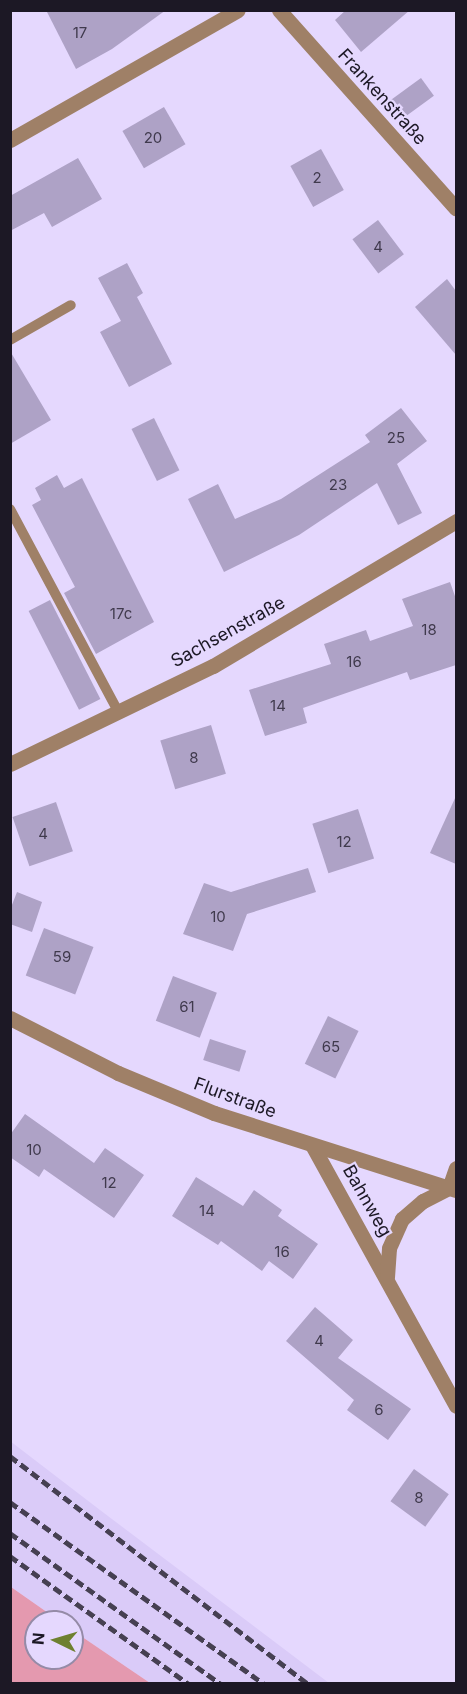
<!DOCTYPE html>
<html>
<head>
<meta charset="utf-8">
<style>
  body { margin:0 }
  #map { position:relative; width:467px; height:1694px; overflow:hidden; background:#e5d8fe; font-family:Inter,sans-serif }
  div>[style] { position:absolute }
  .built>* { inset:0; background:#dacbf8 }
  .green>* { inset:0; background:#e499af }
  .building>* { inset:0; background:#aea2c6; transform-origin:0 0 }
  .service>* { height:10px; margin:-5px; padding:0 5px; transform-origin:5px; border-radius:5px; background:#9f8067 }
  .minor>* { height:15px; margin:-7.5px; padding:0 7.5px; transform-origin:7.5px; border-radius:7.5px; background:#9f8067 }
  .tertiary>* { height:15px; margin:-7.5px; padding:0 7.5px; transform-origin:7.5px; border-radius:7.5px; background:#9f8067 }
  .rail>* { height:4.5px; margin-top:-2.25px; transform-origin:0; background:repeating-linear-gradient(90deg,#464052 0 9px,transparent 0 13.5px) }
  span { translate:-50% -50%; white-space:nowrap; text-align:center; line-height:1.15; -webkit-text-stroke:4.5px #e5d8fe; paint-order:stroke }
  .number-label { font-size:15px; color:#403a4d }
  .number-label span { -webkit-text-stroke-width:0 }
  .street-label { font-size:18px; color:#1c1825 }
  .frame { position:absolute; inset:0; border:12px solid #1c1825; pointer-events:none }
  .north { position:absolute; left:24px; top:1610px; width:60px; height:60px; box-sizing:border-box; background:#e5d8fe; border:2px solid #958ba7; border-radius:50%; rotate:275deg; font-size:16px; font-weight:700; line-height:24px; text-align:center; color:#1c1825 }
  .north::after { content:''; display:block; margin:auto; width:21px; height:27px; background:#6e8030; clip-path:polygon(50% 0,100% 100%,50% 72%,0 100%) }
</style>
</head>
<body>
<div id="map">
  <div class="built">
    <i style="clip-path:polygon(10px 1441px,100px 1510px,329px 1683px,150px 1683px,72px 1630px,72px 1622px,61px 1622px,11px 1587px)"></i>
  </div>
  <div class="green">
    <i style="clip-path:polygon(11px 1587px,61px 1622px,36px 1622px,36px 1658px,72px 1658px,72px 1630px,150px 1683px,11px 1683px)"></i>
  </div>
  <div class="building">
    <i style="clip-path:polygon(46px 10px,166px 10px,112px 49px,76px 69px)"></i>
    <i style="clip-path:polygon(346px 10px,410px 10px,361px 52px,335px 20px)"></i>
    <i style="left:421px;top:78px;width:22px;height:39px;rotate:54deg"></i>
    <i style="left:164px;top:107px;width:43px;height:48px;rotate:60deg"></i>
    <i style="left:321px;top:149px;width:47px;height:35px;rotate:61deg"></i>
    <i style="clip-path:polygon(78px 158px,102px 199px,52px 227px,44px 213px,10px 231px,10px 196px)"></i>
    <i style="left:378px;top:220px;width:43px;height:32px;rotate:53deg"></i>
    <i style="clip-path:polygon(127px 263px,143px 293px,137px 297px,172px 364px,129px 387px,100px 332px,121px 321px,98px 278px)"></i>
    <i style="clip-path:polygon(447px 279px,456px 291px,456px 355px,415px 307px)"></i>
    <i style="clip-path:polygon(10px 351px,51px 420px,10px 444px)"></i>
    <i style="clip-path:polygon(401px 408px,427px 441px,397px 464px,422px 513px,398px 525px,377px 483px,299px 535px,224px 572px,188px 499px,218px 484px,235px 519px,281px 499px,370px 442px,365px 435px)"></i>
    <i style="left:154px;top:418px;width:58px;height:25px;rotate:64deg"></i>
    <i style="clip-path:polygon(57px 475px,64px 488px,82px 478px,154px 622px,96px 654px,64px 593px,75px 587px,32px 505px,41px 500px,35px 488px)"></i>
    <i style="clip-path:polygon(450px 582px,456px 599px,456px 665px,410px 680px,407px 672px,303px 708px,307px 723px,265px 736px,249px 690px,331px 664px,324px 644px,366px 630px,370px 641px,413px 626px,402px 599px)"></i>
    <i style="left:50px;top:600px;width:111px;height:24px;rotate:63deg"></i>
    <i style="left:211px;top:725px;width:51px;height:53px;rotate:73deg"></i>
    <i style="clip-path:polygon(456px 796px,456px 864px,430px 853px)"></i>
    <i style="left:56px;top:802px;width:52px;height:46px;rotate:71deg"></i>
    <i style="left:358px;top:809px;width:52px;height:48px;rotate:72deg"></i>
    <i style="clip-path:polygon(308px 868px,316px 892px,247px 914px,233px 951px,183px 934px,204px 883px,231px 892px)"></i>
    <i style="clip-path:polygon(17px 892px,42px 902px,32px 932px,10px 924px,10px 910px)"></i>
    <i style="left:44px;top:928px;width:53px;height:51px;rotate:21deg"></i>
    <i style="left:173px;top:976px;width:47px;height:48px;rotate:21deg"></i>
    <i style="left:328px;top:1016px;width:34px;height:53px;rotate:26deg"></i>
    <i style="left:210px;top:1039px;width:38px;height:22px;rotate:18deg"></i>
    <i style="clip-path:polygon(25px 1114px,94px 1163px,105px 1148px,144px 1175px,114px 1218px,44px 1169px,39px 1177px,10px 1157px,10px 1135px)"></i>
    <i style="clip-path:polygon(196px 1177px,243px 1206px,254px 1190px,282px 1210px,278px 1216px,318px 1244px,293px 1279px,269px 1261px,262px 1271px,221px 1241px,218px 1245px,172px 1216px)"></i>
    <i style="clip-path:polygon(315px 1307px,353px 1340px,338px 1358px,411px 1409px,388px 1440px,347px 1410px,354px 1400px,286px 1341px)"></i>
    <i style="left:414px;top:1469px;width:43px;height:40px;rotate:36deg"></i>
  </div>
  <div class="service">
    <i style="left:10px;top:340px;width:70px;rotate:-29.8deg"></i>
    <i style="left:10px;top:509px;width:229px;rotate:61.9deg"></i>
  </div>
  <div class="minor">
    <i style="left:279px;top:10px;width:266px;rotate:48.3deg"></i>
    <i style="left:10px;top:140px;width:262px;rotate:-29.7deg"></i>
    <i style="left:10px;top:764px;width:225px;rotate:-25.8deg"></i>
    <i style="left:213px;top:666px;width:283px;rotate:-30.8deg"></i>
    <i style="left:312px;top:1145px;width:298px;rotate:61.1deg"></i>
    <i style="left:387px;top:1277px;width:29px;rotate:-86deg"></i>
    <i style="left:389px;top:1248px;width:32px;rotate:-66deg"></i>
    <i style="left:402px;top:1219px;width:28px;rotate:-41deg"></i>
    <i style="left:423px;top:1201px;width:29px;rotate:-27deg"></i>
    <i style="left:449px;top:1188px;width:21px;rotate:-71deg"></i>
  </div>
  <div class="tertiary">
    <i style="left:10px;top:1018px;width:121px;rotate:27deg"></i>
    <i style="left:118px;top:1073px;width:104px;rotate:22.6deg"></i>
    <i style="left:214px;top:1113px;width:254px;rotate:17.7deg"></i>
  </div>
  <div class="rail">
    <i style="left:10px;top:1456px;width:375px;rotate:37.4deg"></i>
    <i style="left:10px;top:1502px;width:312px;rotate:35.6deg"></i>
    <i style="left:10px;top:1533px;width:259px;rotate:35.6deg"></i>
    <i style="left:10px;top:1556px;width:220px;rotate:35.6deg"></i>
  </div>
  <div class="number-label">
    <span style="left:80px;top:33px">17</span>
    <span style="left:153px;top:138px">20</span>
    <span style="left:317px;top:178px">2</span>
    <span style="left:378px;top:247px">4</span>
    <span style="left:396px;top:438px">25</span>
    <span style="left:338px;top:485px">23</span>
    <span style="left:121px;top:614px">17c</span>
    <span style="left:429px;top:630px">18</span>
    <span style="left:354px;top:662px">16</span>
    <span style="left:278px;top:706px">14</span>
    <span style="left:194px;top:758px">8</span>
    <span style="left:43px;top:834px">4</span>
    <span style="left:344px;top:842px">12</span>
    <span style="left:218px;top:917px">10</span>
    <span style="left:62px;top:957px">59</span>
    <span style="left:187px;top:1007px">61</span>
    <span style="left:331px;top:1047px">65</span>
    <span style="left:34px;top:1150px">10</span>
    <span style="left:109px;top:1183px">12</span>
    <span style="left:207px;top:1211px">14</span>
    <span style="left:282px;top:1252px">16</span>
    <span style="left:319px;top:1341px">4</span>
    <span style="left:379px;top:1410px">6</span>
    <span style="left:419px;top:1498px">8</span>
  </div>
  <div class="street-label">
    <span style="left:382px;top:97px;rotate:48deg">Frankenstraße</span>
    <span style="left:228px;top:632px;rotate:-29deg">Sachsenstraße</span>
    <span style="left:235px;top:1098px;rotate:20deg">Flurstraße</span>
    <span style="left:367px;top:1201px;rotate:60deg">Bahnweg</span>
  </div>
  <div class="frame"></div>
  <div class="north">N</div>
</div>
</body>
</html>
